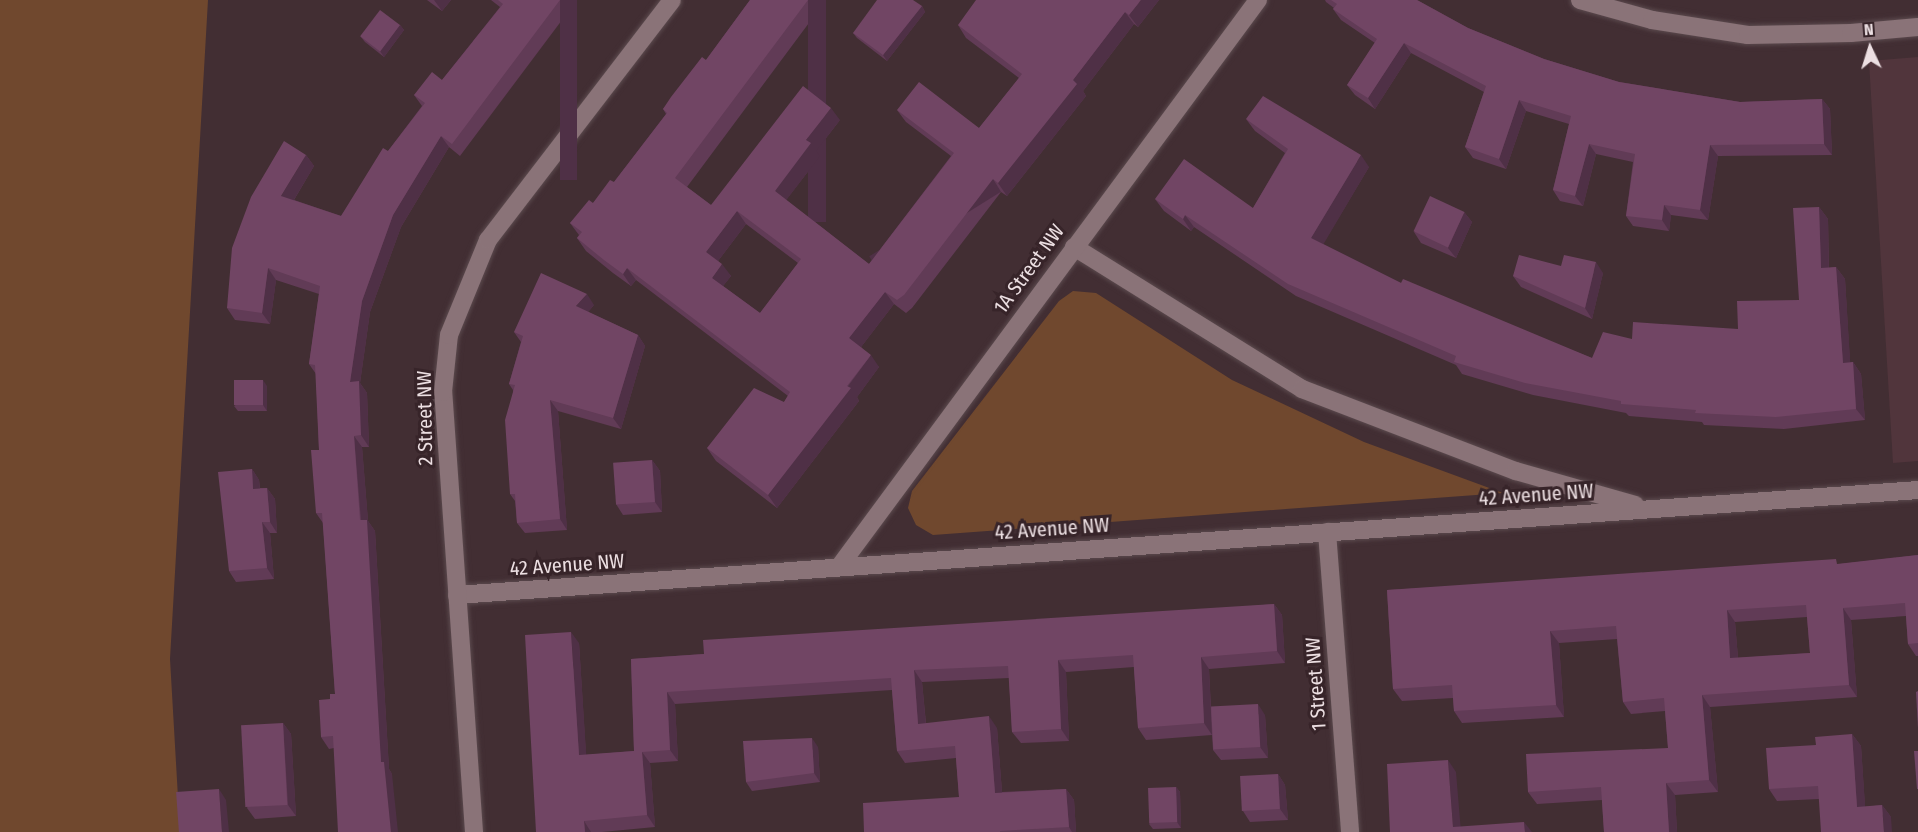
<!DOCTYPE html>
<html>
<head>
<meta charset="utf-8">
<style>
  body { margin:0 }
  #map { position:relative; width:1918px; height:832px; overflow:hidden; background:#422e33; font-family:"Fira Sans Condensed",sans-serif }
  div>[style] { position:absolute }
  .built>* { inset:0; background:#51353c }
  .green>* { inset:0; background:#70482e }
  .roads { filter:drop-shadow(0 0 2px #5b4a4e) drop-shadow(0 0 2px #5b4a4e) }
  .minor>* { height:18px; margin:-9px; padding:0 9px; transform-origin:9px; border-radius:9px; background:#8a7378 }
  .wall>* { inset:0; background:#613b56 }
  .shaded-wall>* { inset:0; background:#4f3046; transform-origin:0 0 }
  .building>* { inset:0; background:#714564; transform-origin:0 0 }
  span { translate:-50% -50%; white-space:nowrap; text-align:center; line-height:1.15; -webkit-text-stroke:6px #372429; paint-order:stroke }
  .street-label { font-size:20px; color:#ecdfe2 }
  .north { position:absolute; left:1840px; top:18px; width:60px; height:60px; -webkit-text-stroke:4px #372429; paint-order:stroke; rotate:356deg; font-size:16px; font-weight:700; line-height:24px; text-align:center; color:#ecdfe2 }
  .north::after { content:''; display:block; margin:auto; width:21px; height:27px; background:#ecdfe2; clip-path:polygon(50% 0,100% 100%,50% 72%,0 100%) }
</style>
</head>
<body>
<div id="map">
  <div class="built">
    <i style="clip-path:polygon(1918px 57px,1918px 461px,1893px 463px,1869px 61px)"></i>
  </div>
  <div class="green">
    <i style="clip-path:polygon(0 0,208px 0,170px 659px,180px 832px,0 832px)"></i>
    <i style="clip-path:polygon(1073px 291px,1096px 293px,1232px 380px,1364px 442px,1503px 493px,933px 535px,916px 525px,908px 508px,912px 491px,1059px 301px)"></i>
  </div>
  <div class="roads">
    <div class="minor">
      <i style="left:1580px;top:0;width:75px;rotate:15.5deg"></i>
      <i style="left:1652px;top:20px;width:97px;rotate:8.9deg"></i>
      <i style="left:1748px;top:35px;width:103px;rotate:-1.1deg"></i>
      <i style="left:1851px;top:33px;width:67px;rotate:-5.1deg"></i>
      <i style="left:1074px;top:247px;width:269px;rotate:31.9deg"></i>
      <i style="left:1302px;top:389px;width:229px;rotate:21deg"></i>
      <i style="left:1516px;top:471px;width:124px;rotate:15.9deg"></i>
      <i style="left:1327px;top:532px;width:301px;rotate:85.6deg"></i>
      <i style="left:839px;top:567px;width:705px;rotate:-53.54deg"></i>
      <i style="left:457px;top:595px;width:1465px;rotate:-4.11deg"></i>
      <i style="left:474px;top:832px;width:441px;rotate:-94deg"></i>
      <i style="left:443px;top:392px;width:57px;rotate:-84deg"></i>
      <i style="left:449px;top:335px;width:103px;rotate:-67.7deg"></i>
      <i style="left:488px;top:240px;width:302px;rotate:-52.5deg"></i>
    </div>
  </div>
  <div class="wall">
    <i style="clip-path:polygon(427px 0,451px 0,442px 11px)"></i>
    <i style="clip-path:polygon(491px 0,577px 0,460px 156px,449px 147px,401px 227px,370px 312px,360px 383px,367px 393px,369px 447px,362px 447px,368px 521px,375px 531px,389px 769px,392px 774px,334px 748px,329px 749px,321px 737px,330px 699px,335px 694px,323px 523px,316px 513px,319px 450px,316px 374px,309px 364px,319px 294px,276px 280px,270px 324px,235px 320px,227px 308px,306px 155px,314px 166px,294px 200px,341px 216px,388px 151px,422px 106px,414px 95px,442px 80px,500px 7px)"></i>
    <i style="clip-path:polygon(evenodd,750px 0,826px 0,687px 187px,711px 205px,840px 120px,816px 151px,820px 156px,786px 200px,869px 264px,951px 156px,906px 122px,897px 110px,979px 128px,1019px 78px,966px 38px,958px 25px,1159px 0,1138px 27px,1134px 24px,1083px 91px,1086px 96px,1007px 196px,1001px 192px,912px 308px,906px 313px,894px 304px,861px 347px,879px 367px,857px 397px,859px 401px,777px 508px,716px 461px,707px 448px,784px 402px,788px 396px,636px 280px,631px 286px,613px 273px,586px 251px,577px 238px,579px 235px,570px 223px,593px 203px,614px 182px,666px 114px,663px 109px,706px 60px,750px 0,746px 224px,798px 263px,760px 313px,723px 286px,731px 276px,718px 261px,746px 224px)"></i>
    <i style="clip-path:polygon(1325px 0,1417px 0,1468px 28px,1544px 59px,1619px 82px,1740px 102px,1822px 99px,1830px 109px,1832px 155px,1718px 156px,1708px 220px,1671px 215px,1669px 231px,1633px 226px,1626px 216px,1633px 162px,1596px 154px,1583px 206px,1560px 201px,1553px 190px,1569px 124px,1526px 111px,1506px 169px,1473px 158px,1465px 147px,1484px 92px,1411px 53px,1375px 109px,1355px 95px,1347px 85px,1375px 43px,1341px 20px,1333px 9px,1334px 8px,1326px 2px)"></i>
    <i style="clip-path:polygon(922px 6px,925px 12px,887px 61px,857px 38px,853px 33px)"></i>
    <i style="clip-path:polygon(400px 25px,404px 30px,384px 57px,365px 42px,361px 37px)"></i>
    <i style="clip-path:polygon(1246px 119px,1369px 167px,1323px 244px,1401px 283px,1592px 358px,1632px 339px,1738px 329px,1799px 300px,1819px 207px,1828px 219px,1829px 268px,1836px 267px,1845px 279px,1850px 363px,1853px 362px,1861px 374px,1865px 420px,1784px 429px,1704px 425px,1702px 422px,1629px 416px,1626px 413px,1533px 395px,1462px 374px,1456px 365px,1296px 296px,1194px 227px,1191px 231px,1164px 211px,1155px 199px,1253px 208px,1285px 153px,1255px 131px)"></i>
    <i style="clip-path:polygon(1464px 212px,1472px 222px,1456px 258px,1421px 243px,1414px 232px)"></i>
    <i style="clip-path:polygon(1561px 266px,1603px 273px,1592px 319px,1521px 287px,1513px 276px)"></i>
    <i style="clip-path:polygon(594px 305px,588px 312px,638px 335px,645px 346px,621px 429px,558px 411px,567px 530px,525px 533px,517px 523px,515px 501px,510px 494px,513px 390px,509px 384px,521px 342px,514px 332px)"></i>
    <i style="clip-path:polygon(267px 386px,267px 411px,238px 411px,234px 406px)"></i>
    <i style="clip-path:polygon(652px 460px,660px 471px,662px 512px,623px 515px,616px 504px)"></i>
    <i style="clip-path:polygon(252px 469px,259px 480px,260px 488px,267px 488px,275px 499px,277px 533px,270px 533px,274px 579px,236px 582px,229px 571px)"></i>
    <i style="clip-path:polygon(evenodd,1918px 555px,1918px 656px,1916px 656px,1908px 644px,1906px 616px,1851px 620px,1857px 697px,1710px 707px,1718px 792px,1675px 795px,1677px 832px,1604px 832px,1602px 800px,1537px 804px,1528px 792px,1668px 748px,1665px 711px,1631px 714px,1623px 702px,1617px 639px,1559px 643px,1564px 717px,1462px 723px,1454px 711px,1453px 698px,1402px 701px,1393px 689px,1387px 590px,1840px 564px,1918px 555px,1807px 617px,1810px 653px,1738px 658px,1735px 622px,1807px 617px)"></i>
    <i style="clip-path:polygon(1274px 604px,1282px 615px,1285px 663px,1209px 669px,1211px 708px,1265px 715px,1268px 758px,1221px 760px,1213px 750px,1212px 735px,1146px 740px,1138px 728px,1134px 667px,1066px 672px,1069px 741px,1021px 743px,1012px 732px,1009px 678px,922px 682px,926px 723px,997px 728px,1002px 792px,1066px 789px,1074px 800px,1076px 832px,864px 832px,959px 797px,956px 758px,905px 763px,897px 751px,892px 690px,675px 704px,678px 761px,650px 763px,655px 827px,602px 832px,536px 832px,579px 643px,586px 755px,634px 751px,631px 659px,704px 654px)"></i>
    <i style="clip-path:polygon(283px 723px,291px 734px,296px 816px,255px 819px,247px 808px)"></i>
    <i style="clip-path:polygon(1852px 734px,1861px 746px,1865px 807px,1882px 805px,1891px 817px,1819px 799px,1777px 801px,1769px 789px,1816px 745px)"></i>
    <i style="clip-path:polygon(818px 747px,820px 782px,752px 791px,746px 782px)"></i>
    <i style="clip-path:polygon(1278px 774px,1285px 785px,1288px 820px,1250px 822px,1243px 811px)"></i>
    <i style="clip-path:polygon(1176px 787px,1180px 792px,1181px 828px,1153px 829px,1149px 824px)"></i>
  </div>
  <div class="shaded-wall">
    <i style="clip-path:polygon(434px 0,451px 0,442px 11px)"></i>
    <i style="left:560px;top:0;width:17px;height:180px"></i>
    <i style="left:808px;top:0;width:18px;height:222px"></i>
    <i style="clip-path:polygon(1141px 0,1159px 0,1138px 27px,1129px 15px)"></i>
    <i style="clip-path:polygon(922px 6px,925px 12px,887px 61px,883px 55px)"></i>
    <i style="clip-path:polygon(1125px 12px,1134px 24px,1083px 91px,1086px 96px,1007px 196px,998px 183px,1073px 80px)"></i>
    <i style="clip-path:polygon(400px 25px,404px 30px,384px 57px,380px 51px)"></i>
    <i style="clip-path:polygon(1404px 43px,1411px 53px,1375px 109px,1368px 98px)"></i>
    <i style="clip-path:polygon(1822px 99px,1830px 109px,1832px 155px,1824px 144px)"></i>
    <i style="clip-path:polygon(1519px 100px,1526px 111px,1506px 169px,1499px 159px)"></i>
    <i style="clip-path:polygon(831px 108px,840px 120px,816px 151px,820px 156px,784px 203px,775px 191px,806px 140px)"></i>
    <i style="clip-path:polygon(441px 136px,449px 147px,401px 227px,370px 312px,360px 383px,367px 393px,369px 447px,361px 435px,350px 382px,362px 301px,393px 215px)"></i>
    <i style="clip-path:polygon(1589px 144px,1596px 154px,1583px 206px,1575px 196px)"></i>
    <i style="clip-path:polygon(1710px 145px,1718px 156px,1708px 220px,1700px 210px)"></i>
    <i style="clip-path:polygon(306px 155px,314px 166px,289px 208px,281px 196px)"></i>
    <i style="clip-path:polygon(1361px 155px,1369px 167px,1320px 250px,1311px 238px)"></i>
    <i style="left:993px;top:179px;width:15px;height:146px;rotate:58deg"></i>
    <i style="clip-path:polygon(1664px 205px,1671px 215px,1669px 231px,1662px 220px)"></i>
    <i style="clip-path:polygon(1819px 207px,1828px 219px,1829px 280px,1821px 268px)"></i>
    <i style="clip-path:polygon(737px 211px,746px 224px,715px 265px,706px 252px)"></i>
    <i style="clip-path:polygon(1464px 212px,1472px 222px,1456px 258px,1448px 248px)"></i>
    <i style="clip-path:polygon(1185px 215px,1194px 227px,1191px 231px,1183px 219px)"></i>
    <i style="clip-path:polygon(1596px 262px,1603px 273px,1592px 319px,1585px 308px)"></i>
    <i style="clip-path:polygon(722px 264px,731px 276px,720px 290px,712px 278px)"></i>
    <i style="clip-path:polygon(1836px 267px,1845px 279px,1851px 375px,1843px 363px)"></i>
    <i style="clip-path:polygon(268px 268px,276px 280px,270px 324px,262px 313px)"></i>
    <i style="clip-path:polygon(627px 268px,636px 280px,631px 286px,623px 274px)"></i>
    <i style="clip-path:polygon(885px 292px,894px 304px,858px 351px,849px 338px)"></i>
    <i style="clip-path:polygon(587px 294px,594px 305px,584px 317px,576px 306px)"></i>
    <i style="clip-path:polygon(638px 335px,645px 346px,621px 429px,613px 418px)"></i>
    <i style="clip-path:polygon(871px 355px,879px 367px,857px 397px,859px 401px,777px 508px,768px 495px)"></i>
    <i style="clip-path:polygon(1853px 362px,1861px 374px,1865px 420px,1856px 409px)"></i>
    <i style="clip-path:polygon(263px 380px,267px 386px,267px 411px,263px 405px)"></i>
    <i style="clip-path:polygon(550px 400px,558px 411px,567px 530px,560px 519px)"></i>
    <i style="clip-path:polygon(354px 436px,362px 447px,368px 521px,375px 531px,389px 769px,392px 774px,398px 832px,391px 832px,381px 762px)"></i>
    <i style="clip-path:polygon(652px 460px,660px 471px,662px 512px,655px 502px)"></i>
    <i style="clip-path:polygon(252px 469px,259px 480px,261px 500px,253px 489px)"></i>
    <i style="clip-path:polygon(267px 488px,275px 499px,277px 533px,270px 522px)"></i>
    <i style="clip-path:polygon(262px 522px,270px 533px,274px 579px,267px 568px)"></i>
    <i style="clip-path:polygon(1274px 604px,1282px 615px,1285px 663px,1277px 651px)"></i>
    <i style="clip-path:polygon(1843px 608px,1851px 620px,1857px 697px,1849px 685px)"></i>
    <i style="clip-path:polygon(1727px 610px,1735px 622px,1739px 671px,1730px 658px)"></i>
    <i style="clip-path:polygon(1550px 631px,1559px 643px,1564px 717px,1556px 705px)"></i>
    <i style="clip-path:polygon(571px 632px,579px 643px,587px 767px,579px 755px)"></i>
    <i style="clip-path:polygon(1201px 657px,1209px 669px,1212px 735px,1204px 723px)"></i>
    <i style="clip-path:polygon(1058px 660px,1066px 672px,1069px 741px,1061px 729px)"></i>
    <i style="clip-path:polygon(914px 670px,922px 682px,927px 736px,918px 724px)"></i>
    <i style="clip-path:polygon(667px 692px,675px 704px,678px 761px,670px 750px)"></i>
    <i style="clip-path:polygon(1702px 695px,1710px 707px,1718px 792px,1709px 780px)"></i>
    <i style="clip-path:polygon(1258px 704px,1265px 715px,1268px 758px,1260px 747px)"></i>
    <i style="clip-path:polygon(989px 716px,997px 728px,1003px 805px,995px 793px)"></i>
    <i style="clip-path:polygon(283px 723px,291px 734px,296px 816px,288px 805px)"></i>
    <i style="clip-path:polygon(1852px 734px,1861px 746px,1866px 819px,1857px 807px)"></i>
    <i style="clip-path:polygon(812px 738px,818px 747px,820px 782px,814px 773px)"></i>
    <i style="clip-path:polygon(642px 752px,650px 763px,655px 827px,647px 815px)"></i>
    <i style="clip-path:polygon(1448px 760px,1456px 772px,1461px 832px,1453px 827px)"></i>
    <i style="clip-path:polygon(1278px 774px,1285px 785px,1288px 820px,1280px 809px)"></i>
    <i style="clip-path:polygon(1666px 783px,1675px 795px,1677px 832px,1669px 832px)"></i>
    <i style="clip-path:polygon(1176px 787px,1180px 792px,1181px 828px,1177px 822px)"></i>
    <i style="clip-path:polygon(219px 789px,226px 800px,229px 832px,222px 832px)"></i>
    <i style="clip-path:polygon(1066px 789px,1074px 800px,1076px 832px,1072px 832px,1069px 827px)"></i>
    <i style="clip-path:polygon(1882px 805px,1891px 817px,1892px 832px,1884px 832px)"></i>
    <i style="clip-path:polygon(584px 821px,591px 832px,585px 832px)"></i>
    <i style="clip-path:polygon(1524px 822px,1532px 832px,1525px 832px)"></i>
  </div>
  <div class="building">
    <i style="clip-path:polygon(498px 0,560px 0,452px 144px,441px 136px,393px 215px,362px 301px,350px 382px,359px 381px,361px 435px,354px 436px,360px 520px,367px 520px,381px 762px,384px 762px,391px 832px,338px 832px,333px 736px,321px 737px,319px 700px,330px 699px,330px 694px,335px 694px,322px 513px,316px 513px,311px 450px,319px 450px,315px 365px,309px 364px,320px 286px,268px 268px,262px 313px,227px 308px,232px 248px,251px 197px,284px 141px,306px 155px,281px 196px,341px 216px,383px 148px,388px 151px,425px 103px,414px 95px,432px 72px,442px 80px,503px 4px)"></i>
    <i style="clip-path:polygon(evenodd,750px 0,808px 0,675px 178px,711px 205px,803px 86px,831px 108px,806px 140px,811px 143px,775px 191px,869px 264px,954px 153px,897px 110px,919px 82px,979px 128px,1022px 74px,958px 25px,976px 0,1141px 0,1129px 15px,1125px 12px,1073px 80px,1077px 84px,998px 183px,993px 179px,904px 295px,897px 300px,885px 292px,849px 338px,871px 355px,847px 386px,851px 388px,768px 495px,707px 448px,754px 388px,784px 402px,790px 392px,627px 268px,623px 274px,604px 260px,577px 238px,582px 232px,570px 223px,589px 200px,593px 203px,610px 180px,614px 182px,667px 113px,663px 109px,671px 97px,702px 57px,706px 60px,750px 0,737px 211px,801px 259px,760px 313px,712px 278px,722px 264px,706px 252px,737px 211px)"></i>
    <i style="clip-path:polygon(877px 0,913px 0,922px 6px,883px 55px,853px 33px)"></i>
    <i style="clip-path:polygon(1331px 0,1417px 0,1468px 28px,1544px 59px,1619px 82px,1740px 102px,1822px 99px,1824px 144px,1710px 145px,1700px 210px,1664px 205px,1662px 220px,1626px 216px,1635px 154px,1589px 144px,1575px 196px,1553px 190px,1571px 116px,1519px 100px,1499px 159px,1465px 147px,1486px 86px,1404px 43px,1368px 98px,1347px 85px,1377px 39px,1333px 9px,1337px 4px)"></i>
    <i style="left:380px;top:10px;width:25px;height:33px;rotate:37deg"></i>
    <i style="clip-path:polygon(1263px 96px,1361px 155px,1311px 238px,1401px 283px,1403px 279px,1592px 358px,1603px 332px,1632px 339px,1633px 322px,1738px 329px,1737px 301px,1799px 300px,1793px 208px,1819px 207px,1821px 268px,1836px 267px,1843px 363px,1853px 362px,1856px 409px,1776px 417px,1695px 413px,1696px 410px,1621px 404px,1621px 401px,1525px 383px,1454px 362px,1456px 356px,1288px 284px,1185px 215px,1183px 219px,1155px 199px,1184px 159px,1253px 208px,1288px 149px,1246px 119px)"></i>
    <i style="left:1430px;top:196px;width:38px;height:39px;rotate:25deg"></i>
    <i style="clip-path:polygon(1519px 255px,1561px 266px,1564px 255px,1596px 262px,1585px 308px,1513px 276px)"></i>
    <i style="clip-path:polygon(541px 273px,587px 294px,576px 306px,638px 335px,613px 418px,550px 400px,560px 519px,517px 523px,515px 494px,510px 494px,505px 420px,515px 385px,509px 384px,523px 336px,514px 332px)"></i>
    <i style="left:263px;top:380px;width:25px;height:29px;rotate:90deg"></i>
    <i style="left:652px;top:460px;width:42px;height:39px;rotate:86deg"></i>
    <i style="clip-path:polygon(252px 469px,253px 489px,267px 488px,270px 522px,262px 522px,267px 568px,229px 571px,218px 472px)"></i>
    <i style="clip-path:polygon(evenodd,1918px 555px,1918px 643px,1908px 644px,1905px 603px,1843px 608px,1849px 685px,1702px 695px,1709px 780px,1666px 783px,1669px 832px,1604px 832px,1601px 787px,1528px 792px,1526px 754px,1668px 748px,1664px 698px,1623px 702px,1616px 626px,1550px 631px,1556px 705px,1454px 711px,1452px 685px,1393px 689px,1387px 590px,1836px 559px,1837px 564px,1918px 555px,1806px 605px,1810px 653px,1730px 658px,1727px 610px,1806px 605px)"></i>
    <i style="clip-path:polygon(1274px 604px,1277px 651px,1201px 657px,1204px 723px,1138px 728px,1133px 655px,1058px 660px,1061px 729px,1012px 732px,1008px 666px,914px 670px,918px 724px,989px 716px,995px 793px,1066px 789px,1069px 827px,1000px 831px,1000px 832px,864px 832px,863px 803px,959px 797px,955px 746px,897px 751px,891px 678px,667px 692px,670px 750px,642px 752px,647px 815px,584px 821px,585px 832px,536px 832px,525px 635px,571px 632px,579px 755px,634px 751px,631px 659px,704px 654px,703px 640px)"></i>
    <i style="clip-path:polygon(1918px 691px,1918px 728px,1916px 692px)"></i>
    <i style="left:1258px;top:704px;width:43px;height:47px;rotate:87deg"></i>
    <i style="left:283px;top:723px;width:82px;height:42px;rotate:87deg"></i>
    <i style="clip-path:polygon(1852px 734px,1857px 807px,1882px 805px,1884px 832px,1821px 832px,1818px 786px,1769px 789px,1766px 748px,1816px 745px,1815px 737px)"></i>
    <i style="clip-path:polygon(812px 738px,814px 773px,746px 782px,743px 741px)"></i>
    <i style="clip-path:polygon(1914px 751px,1918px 751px,1918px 789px,1917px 789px)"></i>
    <i style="clip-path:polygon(1448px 760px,1453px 827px,1524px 822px,1525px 832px,1390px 832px,1387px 764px)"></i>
    <i style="left:1278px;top:774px;width:35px;height:38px;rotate:87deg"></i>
    <i style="left:1176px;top:787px;width:35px;height:28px;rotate:88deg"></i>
    <i style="left:219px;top:789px;width:43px;height:43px;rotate:86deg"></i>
  </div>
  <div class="street-label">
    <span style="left:1029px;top:269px;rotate:-54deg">1A Street NW</span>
    <span style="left:425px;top:418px;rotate:-91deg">2 Street NW</span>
    <span style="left:1536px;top:495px;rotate:-4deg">42 Avenue NW</span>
    <span style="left:1052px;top:529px;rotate:-4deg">42 Avenue NW</span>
    <span style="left:567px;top:565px;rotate:-4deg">42 Avenue NW</span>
    <span style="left:1316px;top:684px;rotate:-94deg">1 Street NW</span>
  </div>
  <div class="north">N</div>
</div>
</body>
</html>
